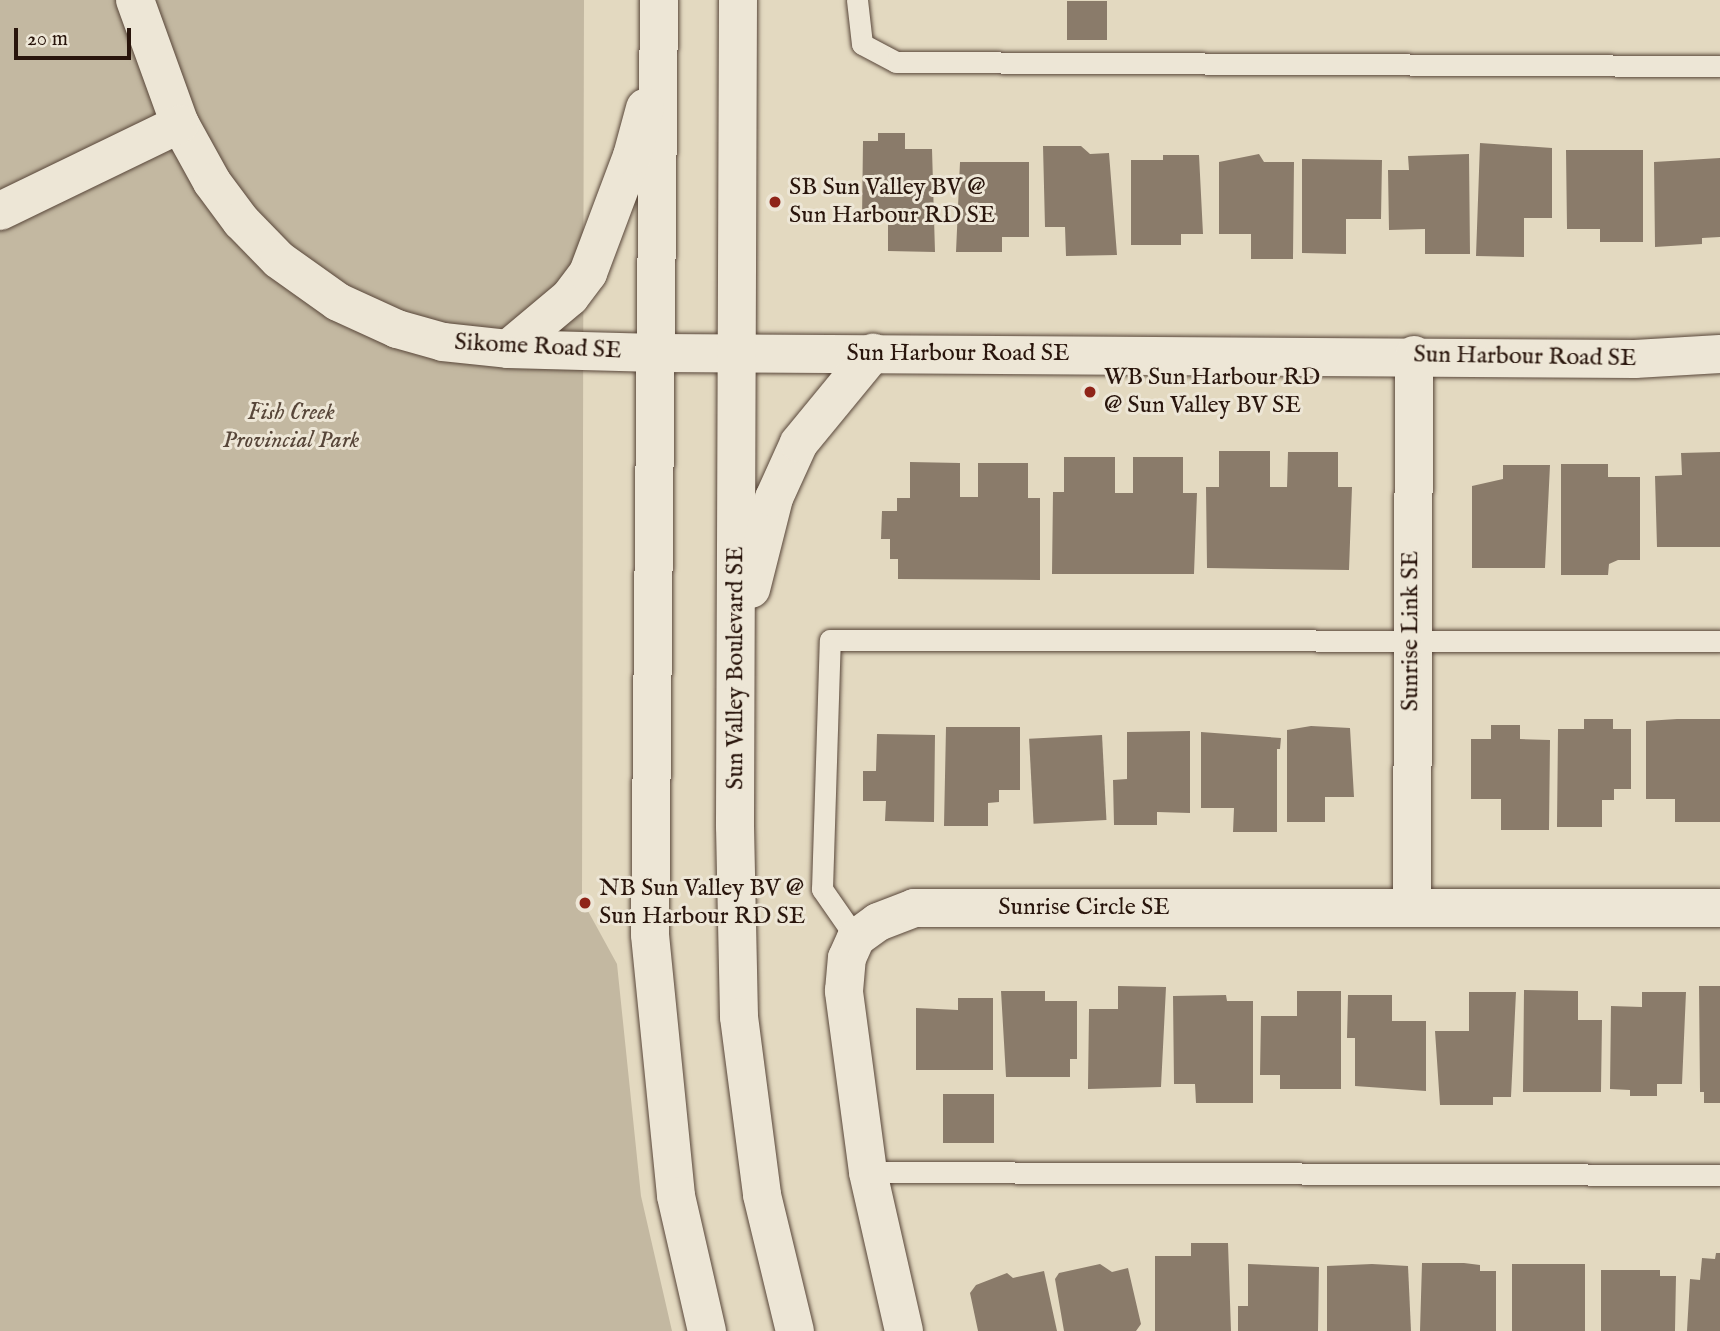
<!DOCTYPE html>
<html>
<head>
<meta charset="utf-8">
<style>
  body { margin:0 }
  #map { position:relative; width:1720px; height:1331px; overflow:hidden; background:#e3d9c0; font-family:"IM FELL English",serif }
  div>[style] { position:absolute }
  .green>* { inset:0; background:#c3b8a1 }
  .building>* { inset:0; background:#8a7b6a; transform-origin:0 0 }
  .roads { filter:drop-shadow(0 0 2px #584639) drop-shadow(0 0 2px #584639) }
  .lane>* { height:21px; margin:-10.5px; padding:0 10.5px; transform-origin:10.5px; border-radius:10.5px; background:#ede6d6 }
  .street>* { height:38px; margin:-19px; padding:0 19px; transform-origin:19px; border-radius:19px; background:#ede6d6 }
  .secondary>* { height:38px; margin:-19px; padding:0 19px; transform-origin:19px; border-radius:19px; background:#ede6d6 }
  .dots>* { width:19px; height:19px; translate:-50% -50%; box-sizing:border-box; border:4px solid #ede6d6; border-radius:50% }
  span { translate:-50% -50%; white-space:nowrap; text-align:center; line-height:1.15; -webkit-text-stroke:6px #ede6d6; paint-order:stroke }
  .poi-label { font-size:24px; color:#29150c }
  .left { translate:0 -50%; text-align:left }
  .street-label { font-size:24px; color:#29150c }
  .park-label { font-size:24px; color:#574639; font-style:italic }
  .scale { position:absolute; left:14px; top:28px; width:117px; height:32px; box-sizing:border-box; border:4px solid #29150c; border-top:0; padding-left:9px; font-size:21px; line-height:24px; white-space:nowrap; color:#29150c; -webkit-text-stroke:5px #ede6d6; paint-order:stroke }
</style>
</head>
<body>
<div id="map">
  <div class="green">
    <i style="clip-path:polygon(0 0,584px 0,582px 900px,617px 964px,641px 1196px,672px 1331px,0 1331px)"></i>
  </div>
  <div class="building">
    <i style="left:1067px;top:1px;width:40px;height:39px"></i>
    <i style="clip-path:polygon(878px 133px,905px 133px,905px 149px,932px 149px,935px 252px,888px 251px,888px 220px,862px 220px,863px 141px,878px 141px)"></i>
    <i style="clip-path:polygon(1480px 143px,1552px 148px,1552px 218px,1524px 218px,1524px 257px,1476px 256px)"></i>
    <i style="clip-path:polygon(1043px 146px,1081px 146px,1090px 154px,1109px 153px,1117px 255px,1066px 256px,1065px 227px,1045px 227px)"></i>
    <i style="clip-path:polygon(1566px 150px,1643px 150px,1643px 242px,1600px 242px,1600px 229px,1567px 229px)"></i>
    <i style="clip-path:polygon(1259px 154px,1264px 162px,1294px 162px,1293px 259px,1251px 259px,1251px 234px,1219px 234px,1219px 162px)"></i>
    <i style="clip-path:polygon(1469px 154px,1470px 254px,1425px 254px,1425px 229px,1389px 230px,1388px 170px,1409px 170px,1408px 156px)"></i>
    <i style="clip-path:polygon(1163px 155px,1199px 155px,1203px 234px,1181px 234px,1181px 245px,1131px 245px,1131px 160px,1163px 160px)"></i>
    <i style="clip-path:polygon(1720px 158px,1720px 237px,1702px 238px,1702px 244px,1655px 247px,1654px 162px)"></i>
    <i style="clip-path:polygon(1302px 159px,1382px 160px,1381px 219px,1346px 219px,1346px 254px,1302px 253px)"></i>
    <i style="clip-path:polygon(960px 162px,1029px 162px,1029px 237px,1002px 237px,1002px 252px,956px 252px)"></i>
    <i style="clip-path:polygon(1219px 451px,1270px 451px,1270px 487px,1287px 487px,1288px 452px,1338px 452px,1338px 487px,1352px 487px,1349px 570px,1207px 568px,1206px 487px,1219px 487px)"></i>
    <i style="clip-path:polygon(1720px 452px,1720px 547px,1657px 547px,1655px 476px,1682px 475px,1681px 453px)"></i>
    <i style="clip-path:polygon(1064px 457px,1115px 457px,1115px 493px,1133px 493px,1133px 457px,1183px 457px,1183px 493px,1197px 493px,1194px 574px,1052px 574px,1053px 492px,1064px 492px)"></i>
    <i style="clip-path:polygon(910px 462px,960px 463px,960px 497px,978px 497px,978px 463px,1028px 463px,1028px 498px,1040px 498px,1040px 580px,898px 579px,898px 559px,890px 559px,890px 539px,881px 539px,882px 511px,897px 511px,897px 498px,910px 498px)"></i>
    <i style="clip-path:polygon(1561px 464px,1608px 464px,1608px 477px,1640px 477px,1640px 560px,1618px 560px,1609px 564px,1608px 575px,1561px 575px)"></i>
    <i style="clip-path:polygon(1503px 465px,1550px 465px,1545px 568px,1472px 568px,1472px 486px,1503px 479px)"></i>
    <i style="clip-path:polygon(1584px 719px,1613px 719px,1613px 729px,1631px 729px,1631px 789px,1614px 789px,1614px 800px,1602px 800px,1602px 827px,1557px 827px,1558px 729px,1584px 729px)"></i>
    <i style="clip-path:polygon(1677px 719px,1720px 719px,1720px 822px,1675px 822px,1675px 799px,1646px 799px,1646px 721px)"></i>
    <i style="clip-path:polygon(1491px 725px,1520px 725px,1520px 739px,1550px 740px,1549px 830px,1501px 830px,1501px 799px,1471px 799px,1471px 739px,1491px 739px)"></i>
    <i style="clip-path:polygon(1311px 726px,1350px 728px,1354px 797px,1325px 797px,1325px 822px,1287px 822px,1287px 730px)"></i>
    <i style="clip-path:polygon(946px 727px,1020px 727px,1020px 790px,999px 790px,999px 802px,988px 803px,988px 826px,944px 826px)"></i>
    <i style="clip-path:polygon(1190px 731px,1190px 813px,1157px 812px,1157px 825px,1114px 825px,1113px 780px,1127px 779px,1127px 732px)"></i>
    <i style="clip-path:polygon(1201px 732px,1281px 738px,1280px 749px,1277px 749px,1277px 832px,1233px 832px,1234px 808px,1201px 808px)"></i>
    <i style="clip-path:polygon(877px 734px,935px 735px,934px 822px,885px 821px,886px 801px,863px 801px,863px 771px,876px 771px)"></i>
    <i style="left:1102px;top:735px;width:85px;height:73px;rotate:87deg"></i>
    <i style="clip-path:polygon(1118px 986px,1166px 987px,1161px 1087px,1088px 1089px,1089px 1009px,1118px 1009px)"></i>
    <i style="clip-path:polygon(1699px 986px,1720px 986px,1720px 1103px,1704px 1103px,1704px 1092px,1700px 1092px)"></i>
    <i style="clip-path:polygon(1524px 990px,1578px 991px,1578px 1020px,1602px 1020px,1601px 1092px,1523px 1092px)"></i>
    <i style="clip-path:polygon(1001px 991px,1045px 991px,1045px 1001px,1077px 1001px,1077px 1059px,1070px 1059px,1070px 1077px,1006px 1077px)"></i>
    <i style="clip-path:polygon(1297px 991px,1341px 991px,1341px 1089px,1280px 1089px,1280px 1075px,1260px 1075px,1261px 1016px,1297px 1016px)"></i>
    <i style="clip-path:polygon(1469px 992px,1516px 992px,1511px 1097px,1493px 1097px,1493px 1105px,1440px 1105px,1435px 1031px,1469px 1031px)"></i>
    <i style="clip-path:polygon(1642px 992px,1686px 992px,1682px 1084px,1657px 1084px,1657px 1096px,1630px 1096px,1630px 1090px,1610px 1089px,1611px 1006px,1642px 1007px)"></i>
    <i style="clip-path:polygon(1226px 995px,1227px 1001px,1253px 1001px,1253px 1103px,1196px 1103px,1195px 1084px,1174px 1084px,1173px 996px)"></i>
    <i style="clip-path:polygon(1348px 995px,1392px 995px,1392px 1021px,1426px 1021px,1426px 1091px,1355px 1086px,1355px 1038px,1347px 1038px)"></i>
    <i style="clip-path:polygon(958px 998px,993px 998px,993px 1070px,916px 1070px,916px 1008px,958px 1010px)"></i>
    <i style="left:943px;top:1094px;width:51px;height:49px"></i>
    <i style="clip-path:polygon(1191px 1243px,1228px 1243px,1231px 1331px,1155px 1331px,1155px 1256px,1191px 1256px)"></i>
    <i style="clip-path:polygon(1716px 1253px,1720px 1253px,1720px 1331px,1687px 1331px,1690px 1279px,1700px 1280px,1702px 1258px,1715px 1259px)"></i>
    <i style="clip-path:polygon(1422px 1263px,1464px 1263px,1480px 1265px,1480px 1271px,1496px 1271px,1496px 1331px,1420px 1331px)"></i>
    <i style="clip-path:polygon(1100px 1264px,1112px 1272px,1128px 1268px,1141px 1324px,1136px 1331px,1064px 1331px,1055px 1279px,1059px 1273px)"></i>
    <i style="clip-path:polygon(1248px 1264px,1319px 1267px,1318px 1331px,1238px 1331px,1238px 1306px,1248px 1306px)"></i>
    <i style="clip-path:polygon(1372px 1264px,1408px 1266px,1411px 1331px,1327px 1331px,1327px 1266px)"></i>
    <i style="left:1512px;top:1264px;width:73px;height:67px"></i>
    <i style="clip-path:polygon(1601px 1270px,1660px 1270px,1660px 1276px,1676px 1276px,1675px 1331px,1601px 1331px)"></i>
    <i style="clip-path:polygon(1044px 1271px,1057px 1331px,978px 1331px,970px 1293px,976px 1285px,1007px 1273px,1013px 1278px)"></i>
  </div>
  <div class="roads">
    <div class="lane">
      <i style="left:857px;top:0;width:44px;rotate:83.5deg"></i>
      <i style="left:862px;top:44px;width:38px;rotate:28deg"></i>
      <i style="left:896px;top:62px;width:824px;rotate:0.28deg"></i>
      <i style="left:856px;top:938px;width:60px;rotate:-124.8deg"></i>
      <i style="left:822px;top:889px;width:249px;rotate:-88.2deg"></i>
      <i style="left:830px;top:640px;width:890px;rotate:0.06deg"></i>
      <i style="left:868px;top:1172px;width:852px;rotate:0.2deg"></i>
    </div>
    <div class="street">
      <i style="left:135px;top:0;width:132px;rotate:70.1deg"></i>
      <i style="left:180px;top:124px;width:66px;rotate:61.1deg"></i>
      <i style="left:212px;top:182px;width:49px;rotate:53.4deg"></i>
      <i style="left:241px;top:221px;width:54px;rotate:45.7deg"></i>
      <i style="left:279px;top:260px;width:72px;rotate:35.4deg"></i>
      <i style="left:338px;top:302px;width:65px;rotate:24.6deg"></i>
      <i style="left:397px;top:329px;width:48px;rotate:15.8deg"></i>
      <i style="left:443px;top:342px;width:65px;rotate:6.1deg"></i>
      <i style="left:508px;top:349px;width:149px;rotate:1.5deg"></i>
      <i style="left:657px;top:353px;width:978px;rotate:0.35deg"></i>
      <i style="left:1635px;top:359px;width:85px;rotate:-3.4deg"></i>
      <i style="left:0;top:211px;width:200px;rotate:-25.8deg"></i>
      <i style="left:1412px;top:908px;width:553px;rotate:-89.79deg"></i>
      <i style="left:904px;top:1331px;width:163px;rotate:-102.8deg"></i>
      <i style="left:868px;top:1172px;width:183px;rotate:-97.6deg"></i>
      <i style="left:844px;top:991px;width:33px;rotate:-85deg"></i>
      <i style="left:847px;top:958px;width:22px;rotate:-66deg"></i>
      <i style="left:856px;top:938px;width:27px;rotate:-36deg"></i>
      <i style="left:878px;top:922px;width:39px;rotate:-21deg"></i>
      <i style="left:914px;top:908px;width:806px"></i>
    </div>
    <div class="secondary">
      <i style="left:659px;top:0;width:935px;rotate:90.55deg"></i>
      <i style="left:650px;top:935px;width:262px;rotate:84.3deg"></i>
      <i style="left:676px;top:1196px;width:139px;rotate:77.1deg"></i>
      <i style="left:738px;top:0;width:826px;rotate:90.21deg"></i>
      <i style="left:735px;top:826px;width:191px;rotate:88.8deg"></i>
      <i style="left:739px;top:1017px;width:179px;rotate:82.6deg"></i>
      <i style="left:762px;top:1195px;width:140px;rotate:76.4deg"></i>
      <i style="left:508px;top:349px;width:81px;rotate:-40deg"></i>
      <i style="left:570px;top:297px;width:30px;rotate:-53deg"></i>
      <i style="left:588px;top:273px;width:125px;rotate:-69.4deg"></i>
      <i style="left:632px;top:156px;width:50px;rotate:-74.8deg"></i>
      <i style="left:751px;top:589px;width:94px;rotate:-75.8deg"></i>
      <i style="left:774px;top:498px;width:60px;rotate:-65.6deg"></i>
      <i style="left:799px;top:443px;width:117px;rotate:-50.6deg"></i>
    </div>
  </div>
  <div class="dots">
    <i style="left:775px;top:202px;background:#8f2418"></i>
    <i style="left:1090px;top:392px;background:#8f2418"></i>
    <i style="left:585px;top:903px;background:#8f2418"></i>
  </div>
  <div class="poi-label">
    <span class="left" style="left:789px;top:202px">SB Sun Valley BV @<br>Sun Harbour RD SE</span>
    <span class="left" style="left:1104px;top:392px">WB Sun Harbour RD<br>@ Sun Valley BV SE</span>
    <span class="left" style="left:599px;top:903px">NB Sun Valley BV @<br>Sun Harbour RD SE</span>
  </div>
  <div class="street-label">
    <span style="left:538px;top:347px;rotate:3deg">Sikome Road SE</span>
    <span style="left:958px;top:354px">Sun Harbour Road SE</span>
    <span style="left:1525px;top:357px;rotate:1deg">Sun Harbour Road SE</span>
    <span style="left:1411px;top:631px;rotate:-90deg">Sunrise Link SE</span>
    <span style="left:736px;top:668px;rotate:-90deg">Sun Valley Boulevard SE</span>
    <span style="left:1084px;top:908px">Sunrise Circle SE</span>
  </div>
  <div class="park-label">
    <span style="left:291px;top:427px">Fish Creek<br>Provincial Park</span>
  </div>
  <div class="scale">20 m</div>
</div>
</body>
</html>
